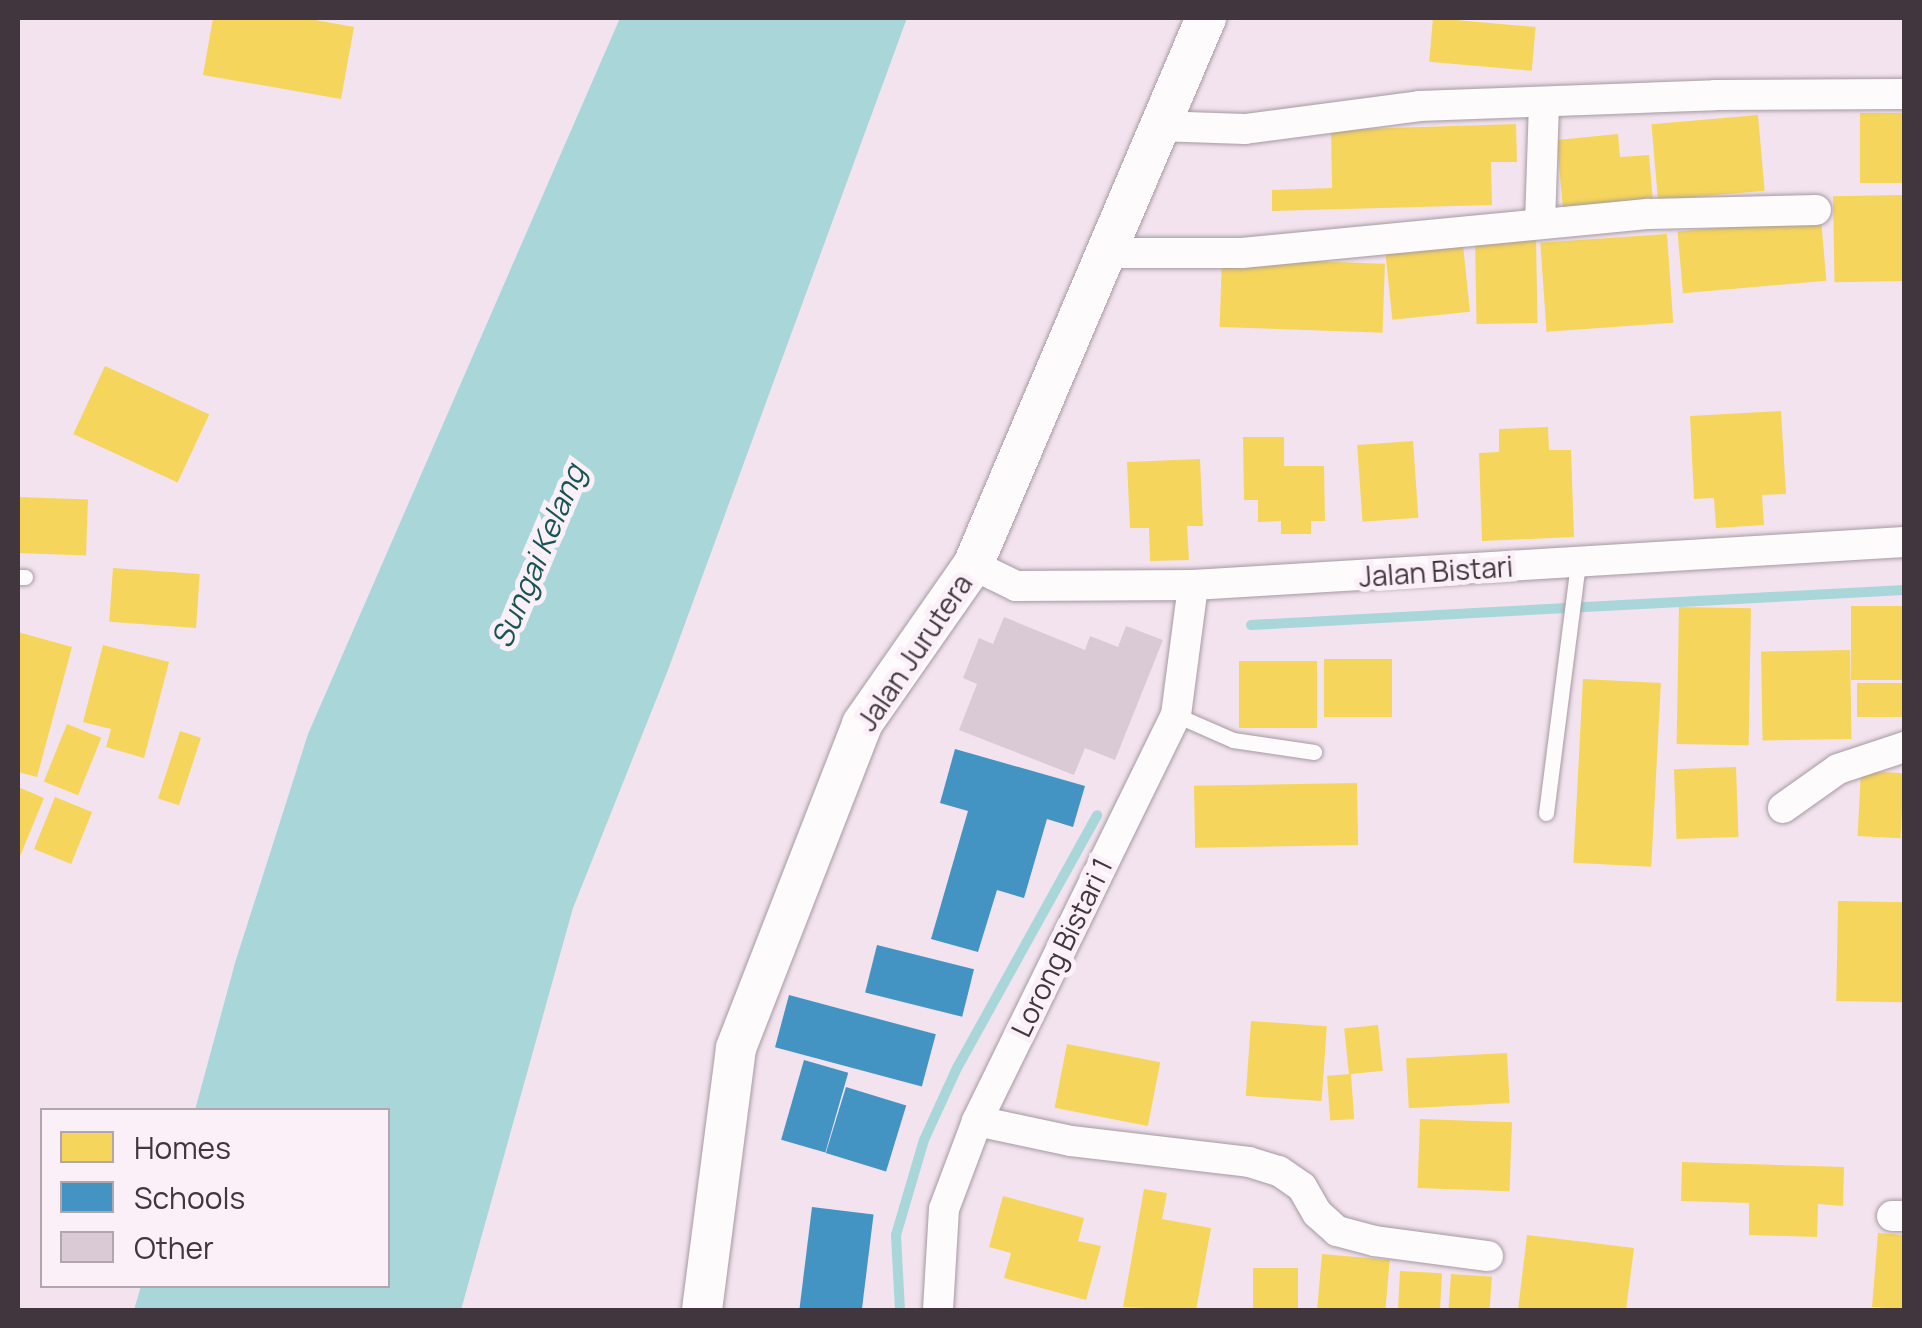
<!DOCTYPE html>
<html>
<head>
<meta charset="utf-8">
<style>
  body { margin:0 }
  #map { position:relative; width:1922px; height:1328px; overflow:hidden; background:#f3e3ee; font-family:Manrope,sans-serif }
  div>[style] { position:absolute }
  .water>* { inset:0; background:#a9d7d9 }
  .homes>* { inset:0; background:#f6d55c; transform-origin:0 0 }
  .schools>* { inset:0; background:#4393c3; transform-origin:0 0 }
  .stream>* { height:10px; margin:-5px; padding:0 5px; transform-origin:5px; border-radius:5px; background:#a9d7d9 }
  .building>* { inset:0; background:#dacad5 }
  .roads { filter:drop-shadow(0 0 2px #a59aa2) drop-shadow(0 0 2px #a59aa2) }
  .lane>* { height:15px; margin:-7.5px; padding:0 7.5px; transform-origin:7.5px; border-radius:7.5px; background:#fdfbfc }
  .street>* { height:30px; margin:-15px; padding:0 15px; transform-origin:15px; border-radius:15px; background:#fdfbfc }
  .secondary>* { height:40px; margin:-20px; padding:0 20px; transform-origin:20px; border-radius:20px; background:#fdfbfc }
  span { translate:-50% -50%; white-space:nowrap; text-align:center; line-height:1.15; -webkit-text-stroke:10px #fcf0f8; paint-order:stroke }
  .street-label { font-size:28px; color:#41363e }
  .water-label { font-size:30px; color:#165554; font-style:italic }
  .frame { position:absolute; inset:0; border:20px solid #41363e; pointer-events:none }
  .legend { position:absolute; left:40px; top:1108px; width:350px; height:180px; box-sizing:border-box; background:#fcf0f8; border:2px solid #b1a6ae; margin:0; padding:12px 18px; list-style:none; font-size:30px; color:#41363e }
  .legend li { display:flex; align-items:center; gap:20px; height:50px }
  .legend b { width:50px; border:2px solid #b1a6ae }
</style>
</head>
<body>
<div id="map">
  <div class="water">
    <i style="clip-path:polygon(620px 18px,907px 18px,668px 670px,573px 908px,461px 1310px,134px 1310px,141px 1286px,388px 1286px,388px 1110px,195px 1110px,235px 963px,308px 734px)"></i>
  </div>
  <div class="homes">
    <i style="clip-path:polygon(213px 18px,304px 18px,354px 27px,341px 99px,203px 75px)"></i>
    <i style="left:1433px;top:18px;width:103px;height:44px;rotate:5deg"></i>
    <i style="left:1904px;top:113px;width:70px;height:44px;rotate:90deg"></i>
    <i style="left:1758px;top:115px;width:76px;height:107px;rotate:85deg"></i>
    <i style="clip-path:polygon(1516px 124px,1517px 162px,1491px 162px,1492px 205px,1272px 211px,1272px 190px,1332px 188px,1331px 130px)"></i>
    <i style="clip-path:polygon(1618px 134px,1620px 157px,1649px 155px,1653px 202px,1563px 210px,1557px 140px)"></i>
    <i style="left:1902px;top:195px;width:86px;height:69px;rotate:89deg"></i>
    <i style="left:1821px;top:219px;width:62px;height:144px;rotate:85deg"></i>
    <i style="left:1667px;top:234px;width:89px;height:127px;rotate:86deg"></i>
    <i style="left:1536px;top:237px;width:86px;height:61px;rotate:89deg"></i>
    <i style="left:1463px;top:245px;width:67px;height:78px;rotate:84deg"></i>
    <i style="left:1222px;top:258px;width:163px;height:69px;rotate:2deg"></i>
    <i style="left:105px;top:366px;width:115px;height:75px;rotate:25deg"></i>
    <i style="clip-path:polygon(1781px 411px,1786px 494px,1762px 495px,1764px 525px,1716px 528px,1714px 498px,1694px 499px,1690px 416px)"></i>
    <i style="clip-path:polygon(1548px 427px,1549px 450px,1571px 450px,1574px 537px,1482px 541px,1479px 453px,1499px 452px,1499px 429px)"></i>
    <i style="clip-path:polygon(1243px 437px,1284px 437px,1284px 466px,1324px 466px,1325px 521px,1311px 521px,1311px 534px,1281px 534px,1281px 521px,1258px 522px,1258px 500px,1244px 500px)"></i>
    <i style="left:1413px;top:441px;width:77px;height:56px;rotate:86deg"></i>
    <i style="clip-path:polygon(1200px 459px,1203px 526px,1187px 526px,1189px 560px,1150px 561px,1149px 528px,1130px 528px,1127px 462px)"></i>
    <i style="left:18px;top:497px;width:70px;height:56px;rotate:2deg"></i>
    <i style="left:113px;top:568px;width:87px;height:54px;rotate:4deg"></i>
    <i style="left:1904px;top:606px;width:74px;height:53px;rotate:90deg"></i>
    <i style="left:1679px;top:607px;width:72px;height:137px;rotate:1deg"></i>
    <i style="clip-path:polygon(18px 632px,72px 647px,37px 777px,18px 772px)"></i>
    <i style="clip-path:polygon(103px 645px,169px 662px,144px 758px,106px 747px,111px 729px,83px 722px)"></i>
    <i style="left:1850px;top:650px;width:89px;height:89px;rotate:89deg"></i>
    <i style="left:1324px;top:659px;width:68px;height:58px"></i>
    <i style="left:1239px;top:661px;width:78px;height:67px"></i>
    <i style="left:1583px;top:679px;width:78px;height:184px;rotate:3deg"></i>
    <i style="left:1904px;top:683px;width:34px;height:47px;rotate:90deg"></i>
    <i style="left:67px;top:724px;width:37px;height:62px;rotate:22deg"></i>
    <i style="left:180px;top:731px;width:22px;height:71px;rotate:18deg"></i>
    <i style="left:1736px;top:767px;width:70px;height:62px;rotate:88deg"></i>
    <i style="left:1861px;top:771px;width:43px;height:65px;rotate:3deg"></i>
    <i style="left:1357px;top:783px;width:62px;height:163px;rotate:89deg"></i>
    <i style="clip-path:polygon(18px 787px,44px 798px,18px 861px)"></i>
    <i style="left:55px;top:797px;width:40px;height:56px;rotate:22deg"></i>
    <i style="left:1838px;top:901px;width:66px;height:100px;rotate:1deg"></i>
    <i style="left:1251px;top:1021px;width:76px;height:75px;rotate:4deg"></i>
    <i style="left:1378px;top:1025px;width:46px;height:34px;rotate:84deg"></i>
    <i style="left:1067px;top:1044px;width:95px;height:65px;rotate:11deg"></i>
    <i style="left:1507px;top:1053px;width:50px;height:101px;rotate:87deg"></i>
    <i style="left:1351px;top:1074px;width:45px;height:24px;rotate:86deg"></i>
    <i style="left:1420px;top:1119px;width:92px;height:69px;rotate:2deg"></i>
    <i style="clip-path:polygon(1682px 1162px,1844px 1167px,1843px 1206px,1818px 1204px,1817px 1237px,1749px 1235px,1749px 1203px,1681px 1201px)"></i>
    <i style="clip-path:polygon(1144px 1189px,1167px 1193px,1162px 1219px,1211px 1228px,1196px 1310px,1123px 1307px)"></i>
    <i style="clip-path:polygon(1003px 1196px,1084px 1218px,1078px 1241px,1101px 1246px,1086px 1300px,1004px 1278px,1011px 1253px,989px 1247px)"></i>
    <i style="clip-path:polygon(1878px 1233px,1904px 1235px,1904px 1309px,1872px 1307px)"></i>
    <i style="clip-path:polygon(1527px 1235px,1634px 1248px,1626px 1310px,1518px 1310px)"></i>
    <i style="left:1322px;top:1254px;width:68px;height:56px;rotate:5deg"></i>
    <i style="left:1253px;top:1268px;width:45px;height:42px"></i>
    <i style="left:1400px;top:1271px;width:42px;height:39px;rotate:3deg"></i>
    <i style="left:1451px;top:1274px;width:41px;height:36px;rotate:4deg"></i>
  </div>
  <div class="schools">
    <i style="clip-path:polygon(955px 749px,1085px 786px,1073px 827px,1047px 819px,1024px 898px,997px 890px,978px 952px,931px 939px,968px 811px,940px 803px)"></i>
    <i style="left:877px;top:945px;width:100px;height:49px;rotate:14deg"></i>
    <i style="left:789px;top:995px;width:152px;height:54px;rotate:15deg"></i>
    <i style="left:804px;top:1060px;width:46px;height:83px;rotate:16deg"></i>
    <i style="left:846px;top:1087px;width:63px;height:69px;rotate:17deg"></i>
    <i style="left:812px;top:1207px;width:62px;height:104px;rotate:7deg"></i>
  </div>
  <div class="stream">
    <i style="left:1251px;top:625px;width:654px;rotate:-3.07deg"></i>
    <i style="left:900px;top:1310px;width:75px;rotate:-93.1deg"></i>
    <i style="left:896px;top:1235px;width:99px;rotate:-73.6deg"></i>
    <i style="left:924px;top:1140px;width:79px;rotate:-65.4deg"></i>
    <i style="left:957px;top:1068px;width:289px;rotate:-61deg"></i>
  </div>
  <div class="building">
    <i style="clip-path:polygon(1004px 617px,1085px 650px,1090px 636px,1118px 647px,1126px 626px,1163px 640px,1115px 760px,1085px 748px,1074px 775px,959px 730px,977px 684px,963px 678px,979px 638px,993px 644px)"></i>
  </div>
  <div class="roads">
    <div class="lane">
      <i style="left:18px;top:577px;width:7px"></i>
      <i style="left:1176px;top:715px;width:62px;rotate:23.7deg"></i>
      <i style="left:1233px;top:740px;width:82px;rotate:8.4deg"></i>
      <i style="left:1546px;top:813px;width:253px;rotate:-82.7deg"></i>
    </div>
    <div class="street">
      <i style="left:1157px;top:126px;width:88px;rotate:2deg"></i>
      <i style="left:1245px;top:129px;width:176px;rotate:-7.5deg"></i>
      <i style="left:1419px;top:106px;width:296px;rotate:-2.1deg"></i>
      <i style="left:1715px;top:95px;width:189px;rotate:-0.3deg"></i>
      <i style="left:1540px;top:224px;width:120px;rotate:-88.1deg"></i>
      <i style="left:1102px;top:253px;width:140px"></i>
      <i style="left:1242px;top:253px;width:409px;rotate:-5.5deg"></i>
      <i style="left:1649px;top:214px;width:167px;rotate:-1.4deg"></i>
      <i style="left:973px;top:565px;width:48px;rotate:26deg"></i>
      <i style="left:1016px;top:586px;width:177px;rotate:-0.3deg"></i>
      <i style="left:1193px;top:585px;width:712px;rotate:-3.46deg"></i>
      <i style="left:1783px;top:808px;width:67px;rotate:-35.3deg"></i>
      <i style="left:1838px;top:769px;width:70px;rotate:-18.4deg"></i>
      <i style="left:977px;top:1121px;width:96px;rotate:12deg"></i>
      <i style="left:1071px;top:1141px;width:179px;rotate:6.7deg"></i>
      <i style="left:1249px;top:1162px;width:31px;rotate:17deg"></i>
      <i style="left:1279px;top:1171px;width:28px;rotate:35deg"></i>
      <i style="left:1302px;top:1187px;width:30px;rotate:60deg"></i>
      <i style="left:1317px;top:1213px;width:27px;rotate:42deg"></i>
      <i style="left:1337px;top:1231px;width:39px;rotate:15deg"></i>
      <i style="left:1375px;top:1241px;width:114px;rotate:7.6deg"></i>
      <i style="left:1892px;top:1216px;width:12px"></i>
      <i style="left:938px;top:1310px;width:101px;rotate:-86.6deg"></i>
      <i style="left:944px;top:1209px;width:94px;rotate:-69.4deg"></i>
      <i style="left:977px;top:1121px;width:452px;rotate:-63.9deg"></i>
      <i style="left:1176px;top:715px;width:131px;rotate:-82.5deg"></i>
    </div>
    <div class="secondary">
      <i style="left:702px;top:1310px;width:264px;rotate:-82.6deg"></i>
      <i style="left:736px;top:1048px;width:348px;rotate:-68.7deg"></i>
      <i style="left:862px;top:724px;width:194px;rotate:-55.1deg"></i>
      <i style="left:973px;top:565px;width:595px;rotate:-66.93deg"></i>
    </div>
  </div>
  <div class="street-label">
    <span style="left:1436px;top:571px;rotate:-4deg">Jalan Bistari</span>
    <span style="left:914px;top:652px;rotate:-56deg">Jalan Jurutera</span>
    <span style="left:1061px;top:947px;rotate:-64deg">Lorong Bistari 1</span>
  </div>
  <div class="water-label">
    <span style="left:538px;top:556px;rotate:-67deg">Sungai Kelang</span>
  </div>
  <div class="frame"></div>
  <ul class="legend">
  <li><b style="height:28px;background:#f6d55c"></b>Homes</li>
  <li><b style="height:28px;background:#4393c3"></b>Schools</li>
  <li><b style="height:28px;background:#dacad5"></b>Other</li>
  </ul>
</div>
</body>
</html>
